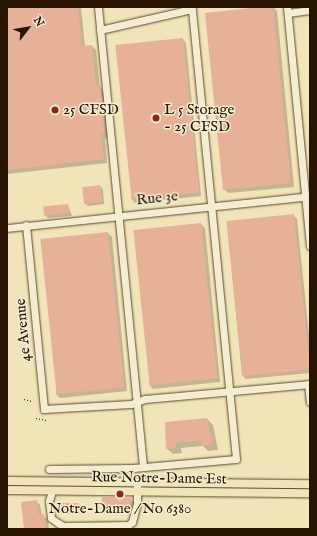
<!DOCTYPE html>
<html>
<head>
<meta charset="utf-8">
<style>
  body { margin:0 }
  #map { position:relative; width:317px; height:536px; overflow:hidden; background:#f0e4b8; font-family:"IM FELL English",serif }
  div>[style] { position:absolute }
  .shadow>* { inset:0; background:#0003 }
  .building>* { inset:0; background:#e6b196; transform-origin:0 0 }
  .path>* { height:1px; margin-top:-0.5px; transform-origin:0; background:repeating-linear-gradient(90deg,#291400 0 1px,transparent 0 3px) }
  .roads { filter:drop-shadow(0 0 1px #5b482e) drop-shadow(0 0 1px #5b482e) }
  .minor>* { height:7px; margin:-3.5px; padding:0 3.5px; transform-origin:3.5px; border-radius:3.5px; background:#f5edd1 }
  .major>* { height:8px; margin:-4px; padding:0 4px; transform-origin:4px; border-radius:4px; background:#f0e4b8 }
  .dots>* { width:11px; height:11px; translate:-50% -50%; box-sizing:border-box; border:2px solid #f5edd1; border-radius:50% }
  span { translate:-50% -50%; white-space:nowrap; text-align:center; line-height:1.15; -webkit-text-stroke:3px #f5edd1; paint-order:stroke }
  .poi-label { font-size:15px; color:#291400 }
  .left { translate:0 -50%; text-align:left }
  .street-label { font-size:15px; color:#291400 }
  .frame { position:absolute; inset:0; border:8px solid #291400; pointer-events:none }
  .north { position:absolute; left:8px; top:8px; width:40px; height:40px; -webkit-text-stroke:3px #f5edd1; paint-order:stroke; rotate:59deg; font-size:11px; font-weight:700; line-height:16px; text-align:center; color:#291400 }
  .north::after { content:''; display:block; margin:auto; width:14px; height:18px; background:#291400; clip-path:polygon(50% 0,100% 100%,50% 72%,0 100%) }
</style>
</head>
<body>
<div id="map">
  <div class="shadow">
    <i style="clip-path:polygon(7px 7px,81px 7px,85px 47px,92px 46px,96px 50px,100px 87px,104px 91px,109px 138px,105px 139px,107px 163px,7px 174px)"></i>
    <i style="clip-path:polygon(273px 7px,277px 11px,294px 187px,228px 193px,224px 189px)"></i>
    <i style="clip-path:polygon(182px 39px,186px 43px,201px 196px,135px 203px,131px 198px)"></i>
    <i style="clip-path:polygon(100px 186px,103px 189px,104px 204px,88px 206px,85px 203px)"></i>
    <i style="clip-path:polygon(68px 205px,72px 216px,48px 218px,45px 215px)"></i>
    <i style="clip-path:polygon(293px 215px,297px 219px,310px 345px,310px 373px,246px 379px,242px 375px,227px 222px)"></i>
    <i style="clip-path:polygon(201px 224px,205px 228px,220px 382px,153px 389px,149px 384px)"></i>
    <i style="clip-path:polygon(108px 233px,112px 237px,127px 391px,60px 398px,56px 394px)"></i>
    <i style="clip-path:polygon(207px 419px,213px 425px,218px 450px,208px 451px,203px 446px,181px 448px,182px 453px,173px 454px,166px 448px)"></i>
    <i style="clip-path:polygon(103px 498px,131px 499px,134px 502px,133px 511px,106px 511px,103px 508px)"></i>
    <i style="clip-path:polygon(36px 501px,40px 505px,42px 515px,48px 519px,49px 529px,25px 529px)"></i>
    <i style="clip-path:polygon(77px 504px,80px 507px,80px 514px,62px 514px,59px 511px)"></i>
  </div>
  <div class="building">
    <i style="clip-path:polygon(7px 7px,78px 7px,82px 46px,92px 45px,96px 86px,101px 86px,105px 134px,101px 135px,104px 159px,7px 170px)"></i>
    <i style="clip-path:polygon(261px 7px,273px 7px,291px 183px,223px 190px,205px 13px)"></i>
    <i style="left:183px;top:38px;width:155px;height:68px;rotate:84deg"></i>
    <i style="left:100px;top:185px;width:17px;height:18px;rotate:83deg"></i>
    <i style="left:68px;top:204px;width:9px;height:25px;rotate:84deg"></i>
    <i style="left:294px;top:214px;width:156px;height:68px;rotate:84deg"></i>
    <i style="left:201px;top:223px;width:156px;height:68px;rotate:84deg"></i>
    <i style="left:108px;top:232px;width:156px;height:68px;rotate:84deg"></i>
    <i style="clip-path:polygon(207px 418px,213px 444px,201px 446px,201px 440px,176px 443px,176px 448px,166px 449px,165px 422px)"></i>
    <i style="left:102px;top:497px;width:29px;height:11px;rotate:2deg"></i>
    <i style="clip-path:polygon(37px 500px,39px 515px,44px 514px,46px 529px,24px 529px,21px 502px)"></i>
    <i style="left:58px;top:503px;width:20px;height:9px"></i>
  </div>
  <div class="path">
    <i style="left:24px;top:399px;width:8px;rotate:14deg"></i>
    <i style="left:36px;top:418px;width:10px;rotate:11deg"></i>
  </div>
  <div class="roads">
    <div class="minor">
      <i style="left:98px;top:7px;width:458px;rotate:84.4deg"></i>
      <i style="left:287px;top:7px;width:240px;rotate:84.5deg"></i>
      <i style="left:288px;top:13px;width:22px;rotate:-8deg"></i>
      <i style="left:100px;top:30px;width:94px;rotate:-12.9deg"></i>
      <i style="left:26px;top:225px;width:185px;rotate:84.4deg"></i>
      <i style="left:44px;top:409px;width:87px;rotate:-3.3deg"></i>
      <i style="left:131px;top:404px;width:15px;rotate:-20deg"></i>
      <i style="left:145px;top:399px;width:166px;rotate:-5.2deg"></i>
      <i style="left:7px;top:228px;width:305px;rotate:-6deg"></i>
      <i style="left:308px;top:384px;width:18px;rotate:84deg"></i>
      <i style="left:49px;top:469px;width:84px;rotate:-0.7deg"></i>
      <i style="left:133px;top:468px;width:103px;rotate:-5deg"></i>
      <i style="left:236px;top:459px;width:454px;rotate:-95.6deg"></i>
      <i style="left:52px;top:491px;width:10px;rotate:107deg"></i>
      <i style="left:49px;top:501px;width:17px;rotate:83deg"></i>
      <i style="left:51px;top:518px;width:9px;rotate:36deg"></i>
      <i style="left:58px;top:523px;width:6px;rotate:31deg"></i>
      <i style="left:63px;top:526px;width:65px;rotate:-0.9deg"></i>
      <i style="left:128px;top:525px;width:5px;rotate:-37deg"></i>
      <i style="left:132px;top:522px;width:20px;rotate:-75deg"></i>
      <i style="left:137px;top:503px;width:21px;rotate:-90deg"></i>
    </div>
    <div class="major">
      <i style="left:7px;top:481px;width:303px;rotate:0.6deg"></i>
      <i style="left:7px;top:490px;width:303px;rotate:0.6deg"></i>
    </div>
  </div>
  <div class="dots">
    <i style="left:55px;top:110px;background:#8f2418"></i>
    <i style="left:156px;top:118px;background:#8f2418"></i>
    <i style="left:120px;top:494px;background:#8f2418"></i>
  </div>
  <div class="poi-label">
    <span class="left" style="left:164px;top:118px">L 5 Storage<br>- 25 CFSD</span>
    <span class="left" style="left:63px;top:110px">25 CFSD</span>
    <span style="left:120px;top:509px">Notre-Dame / No 6380</span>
  </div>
  <div class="street-label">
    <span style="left:157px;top:198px;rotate:-6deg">Rue 3e</span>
    <span style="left:23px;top:330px;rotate:-95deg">4e Avenue</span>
    <span style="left:159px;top:478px;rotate:1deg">Rue Notre-Dame Est</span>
  </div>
  <div class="frame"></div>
  <div class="north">N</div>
</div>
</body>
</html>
